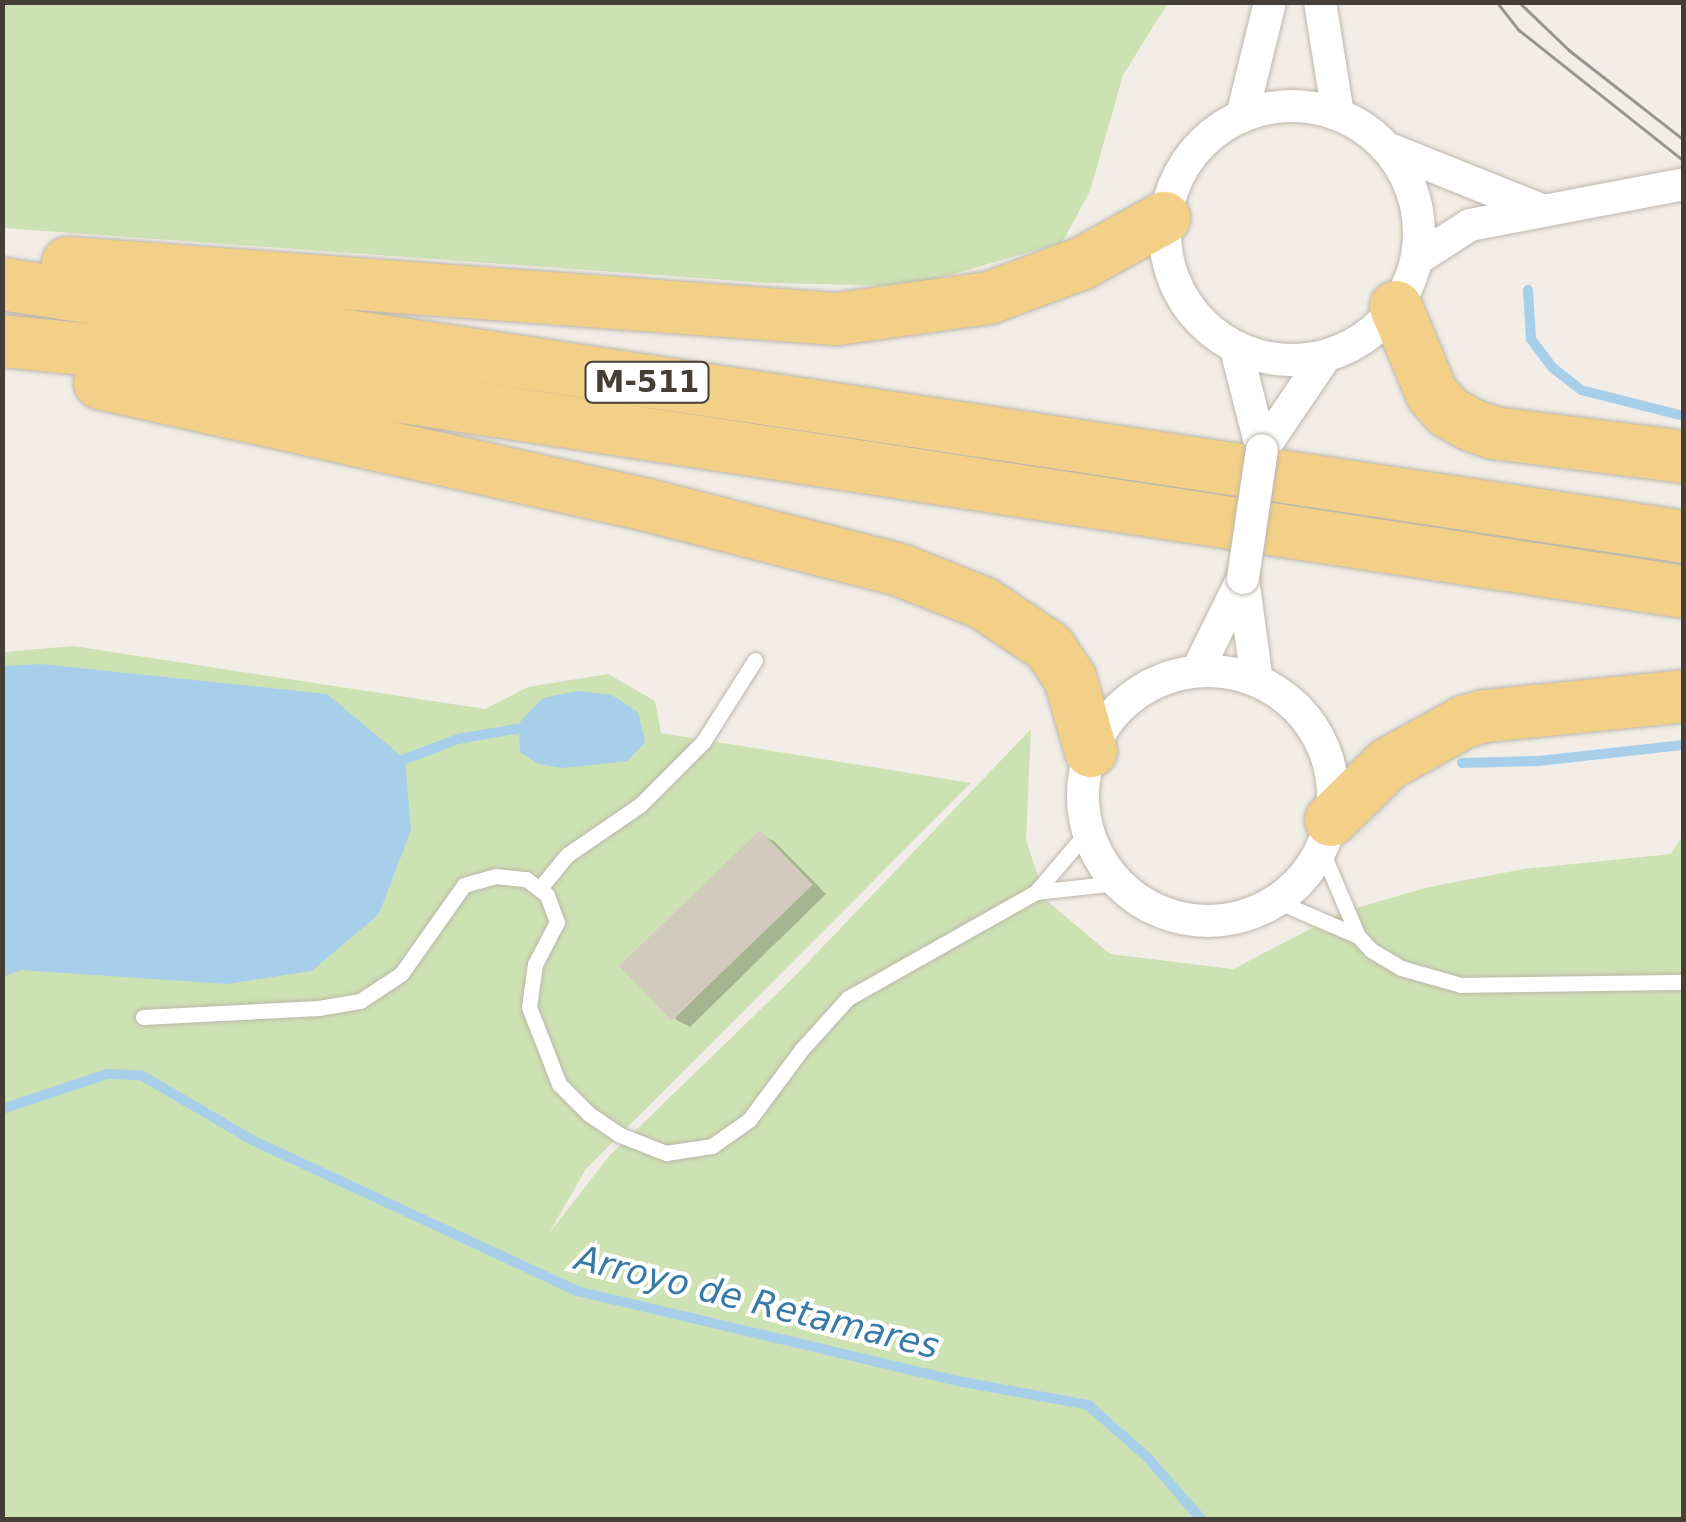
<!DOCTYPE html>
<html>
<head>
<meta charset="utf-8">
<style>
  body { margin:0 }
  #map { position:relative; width:1686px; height:1522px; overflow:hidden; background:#f2eee7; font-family:"DejaVu Sans",sans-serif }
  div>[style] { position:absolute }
  .green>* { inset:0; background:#cde2b3 }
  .water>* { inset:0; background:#a8cfe9 }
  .shadow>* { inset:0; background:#0003 }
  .stream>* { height:10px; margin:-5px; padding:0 5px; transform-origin:5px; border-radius:5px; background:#a8cfe9 }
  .building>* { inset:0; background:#d2cabd; transform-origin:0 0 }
  .roads { filter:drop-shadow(0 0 2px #bcb6aa) drop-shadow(0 0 2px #bcb6aa) }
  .service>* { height:15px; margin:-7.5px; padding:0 7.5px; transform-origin:7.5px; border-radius:7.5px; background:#fff }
  .minor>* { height:32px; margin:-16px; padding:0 16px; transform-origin:16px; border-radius:16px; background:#fff }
  .minor>.ring { margin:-16px; padding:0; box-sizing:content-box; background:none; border:32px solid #fff; border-radius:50% }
  .trunk>* { height:52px; margin:-26px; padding:0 26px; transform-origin:26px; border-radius:26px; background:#f3d087 }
  .tram>* { height:2.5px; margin:-1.25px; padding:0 1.25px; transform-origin:1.25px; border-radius:1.25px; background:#959595 }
  .bridges { filter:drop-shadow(0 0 2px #bcb6aa) drop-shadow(0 0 2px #bcb6aa) }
  .minor-bridge>* { height:32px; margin:-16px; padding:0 16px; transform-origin:16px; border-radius:16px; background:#fff }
  span { translate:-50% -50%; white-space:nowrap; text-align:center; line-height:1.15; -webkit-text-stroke:8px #fff; paint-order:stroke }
  .shield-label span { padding:2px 8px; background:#fff; border:2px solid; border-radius:8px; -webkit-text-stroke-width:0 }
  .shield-label { font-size:30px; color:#443e36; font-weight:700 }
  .water-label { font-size:35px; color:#3979a6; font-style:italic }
  .frame { position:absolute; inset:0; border:5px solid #443e36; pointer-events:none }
</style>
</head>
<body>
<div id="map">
  <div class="green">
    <i style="clip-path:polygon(2px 3px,1168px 3px,1123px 75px,1090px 191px,1062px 243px,911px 286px,768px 283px,3px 228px)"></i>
    <i style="clip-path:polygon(73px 646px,485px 709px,528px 687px,608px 674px,655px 701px,661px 733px,971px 783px,586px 1169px,549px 1233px,610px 1155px,791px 980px,1031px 729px,1026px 840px,1046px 900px,1110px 954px,1233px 969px,1345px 911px,1429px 887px,1524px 869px,1671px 854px,1683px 835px,1683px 1519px,3px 1520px,3px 652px)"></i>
  </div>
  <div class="water">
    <i style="clip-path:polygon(41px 664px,327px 694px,405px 759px,411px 830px,379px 914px,312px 971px,227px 984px,21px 970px,3px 977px,3px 666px)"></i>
    <i style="clip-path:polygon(577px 691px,612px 695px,638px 712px,645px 742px,628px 761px,564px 768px,538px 764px,520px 752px,519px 723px,543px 698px)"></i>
  </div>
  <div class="shadow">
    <i style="clip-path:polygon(760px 833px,775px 842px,826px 894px,690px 1027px,675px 1019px)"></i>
  </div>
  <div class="stream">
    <i style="left:1528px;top:290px;width:49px;rotate:86.5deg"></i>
    <i style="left:1531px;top:339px;width:36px;rotate:53deg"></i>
    <i style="left:1553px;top:368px;width:36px;rotate:38deg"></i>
    <i style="left:1581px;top:390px;width:106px;rotate:14.2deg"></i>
    <i style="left:405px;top:759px;width:57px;rotate:-20.7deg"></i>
    <i style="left:458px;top:739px;width:59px;rotate:-9.8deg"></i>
    <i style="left:1462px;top:763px;width:76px;rotate:-1.5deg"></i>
    <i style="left:1538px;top:761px;width:147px;rotate:-6.3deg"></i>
    <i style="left:2px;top:1109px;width:111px;rotate:-18.4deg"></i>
    <i style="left:107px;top:1074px;width:34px;rotate:2deg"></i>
    <i style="left:141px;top:1075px;width:131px;rotate:30.3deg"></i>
    <i style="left:254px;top:1141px;width:356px;rotate:24.9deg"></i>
    <i style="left:577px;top:1291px;width:397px;rotate:13.3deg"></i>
    <i style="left:963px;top:1382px;width:127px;rotate:10.4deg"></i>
    <i style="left:1088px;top:1405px;width:79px;rotate:41.4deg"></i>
    <i style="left:1147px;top:1457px;width:84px;rotate:48.9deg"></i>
  </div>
  <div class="building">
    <i style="left:760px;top:830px;width:76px;height:196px;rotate:46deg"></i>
  </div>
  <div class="roads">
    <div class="service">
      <i style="left:1321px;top:849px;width:95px;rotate:67deg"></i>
      <i style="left:1358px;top:936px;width:19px;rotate:47deg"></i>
      <i style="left:1371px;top:950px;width:35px;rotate:31deg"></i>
      <i style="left:1401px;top:968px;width:62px;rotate:15.8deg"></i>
      <i style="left:1461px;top:985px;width:223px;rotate:-0.8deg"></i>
      <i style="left:540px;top:888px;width:43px;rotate:-50.7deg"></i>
      <i style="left:567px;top:855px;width:88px;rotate:-34.4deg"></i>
      <i style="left:640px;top:805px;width:89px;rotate:-45deg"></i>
      <i style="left:703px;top:742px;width:97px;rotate:-57.6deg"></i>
      <i style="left:1036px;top:892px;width:81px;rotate:-6.3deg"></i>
      <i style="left:1277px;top:901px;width:88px;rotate:23.4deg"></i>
      <i style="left:143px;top:1017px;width:176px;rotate:-2.9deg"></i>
      <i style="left:319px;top:1008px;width:42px;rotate:-9.7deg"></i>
      <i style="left:360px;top:1001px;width:49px;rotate:-33.4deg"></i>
      <i style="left:401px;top:974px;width:109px;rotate:-54.7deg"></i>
      <i style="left:464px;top:885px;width:32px;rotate:-16deg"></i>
      <i style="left:495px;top:876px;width:31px;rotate:6deg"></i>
      <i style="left:526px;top:879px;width:26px;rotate:37deg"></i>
      <i style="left:547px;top:895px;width:29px;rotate:70deg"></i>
      <i style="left:557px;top:922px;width:47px;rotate:117.6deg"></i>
      <i style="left:535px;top:964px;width:43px;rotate:97.9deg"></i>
      <i style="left:529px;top:1007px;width:83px;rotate:68.7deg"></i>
      <i style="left:559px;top:1084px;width:42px;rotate:45deg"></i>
      <i style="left:589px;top:1114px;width:37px;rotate:34deg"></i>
      <i style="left:620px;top:1135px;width:49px;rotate:21.4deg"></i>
      <i style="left:666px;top:1153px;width:47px;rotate:-8.7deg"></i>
      <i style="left:712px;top:1146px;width:45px;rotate:-35.1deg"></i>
      <i style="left:749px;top:1120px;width:89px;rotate:-53.3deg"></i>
      <i style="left:802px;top:1049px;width:69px;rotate:-48deg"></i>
      <i style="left:848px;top:998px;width:216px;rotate:-29.4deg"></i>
      <i style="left:1036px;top:892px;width:79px;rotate:-49.6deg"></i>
    </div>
    <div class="minor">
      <i style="left:1320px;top:2px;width:114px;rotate:80.9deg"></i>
      <i class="ring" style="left:1165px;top:106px;width:222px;height:222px"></i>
      <i style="left:1242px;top:116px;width:117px;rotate:-76.2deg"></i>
      <i style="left:1392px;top:150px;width:158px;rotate:21.9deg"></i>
      <i style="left:1417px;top:259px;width:63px;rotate:-32.7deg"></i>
      <i style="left:1470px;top:225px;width:218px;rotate:-10.8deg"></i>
      <i style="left:1236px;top:349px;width:104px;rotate:75.6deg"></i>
      <i style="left:1262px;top:450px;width:112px;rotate:-55.9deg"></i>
      <i style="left:1243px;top:578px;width:104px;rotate:82.3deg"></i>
      <i style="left:1197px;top:671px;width:104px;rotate:-63.7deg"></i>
      <i class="ring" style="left:1083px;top:671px;width:218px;height:218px"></i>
    </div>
    <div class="trunk">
      <i style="left:68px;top:263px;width:771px;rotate:4.17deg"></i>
      <i style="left:837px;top:319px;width:153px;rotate:-7.9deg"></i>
      <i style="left:989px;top:298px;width:100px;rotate:-20.4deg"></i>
      <i style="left:1083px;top:263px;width:93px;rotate:-29.1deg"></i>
      <i style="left:2px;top:284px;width:1701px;rotate:8.55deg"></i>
      <i style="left:1396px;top:307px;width:94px;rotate:67.5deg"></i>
      <i style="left:1432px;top:394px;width:24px;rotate:48deg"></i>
      <i style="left:1448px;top:412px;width:26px;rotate:29deg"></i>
      <i style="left:1471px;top:425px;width:24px;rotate:19deg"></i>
      <i style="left:1494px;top:433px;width:192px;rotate:7.2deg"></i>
      <i style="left:2px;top:341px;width:100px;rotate:5.7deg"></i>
      <i style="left:102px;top:351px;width:1600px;rotate:8.66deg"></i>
      <i style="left:100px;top:383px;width:560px;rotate:12.57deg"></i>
      <i style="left:647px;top:505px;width:261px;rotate:14.4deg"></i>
      <i style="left:900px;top:570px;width:89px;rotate:21.7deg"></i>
      <i style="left:983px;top:603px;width:79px;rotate:33.7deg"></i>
      <i style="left:1049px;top:647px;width:37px;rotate:56deg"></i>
      <i style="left:1070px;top:678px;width:76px;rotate:74deg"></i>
      <i style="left:1331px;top:820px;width:80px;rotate:-44.5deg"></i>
      <i style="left:1388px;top:764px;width:87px;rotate:-28.9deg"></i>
      <i style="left:1464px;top:722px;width:22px;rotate:-16deg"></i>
      <i style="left:1485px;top:716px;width:200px;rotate:-5.7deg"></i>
    </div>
  </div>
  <div class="tram">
    <i style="left:1497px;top:2px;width:36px;rotate:52deg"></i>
    <i style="left:1519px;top:30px;width:211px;rotate:38.4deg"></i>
    <i style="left:1519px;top:2px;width:69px;rotate:43.8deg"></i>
    <i style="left:1569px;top:50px;width:146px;rotate:38deg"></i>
  </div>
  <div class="bridges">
    <div class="minor-bridge">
      <i style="left:1243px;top:578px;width:129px;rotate:-81.6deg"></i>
    </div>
  </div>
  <div class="shield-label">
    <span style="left:647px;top:382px">M-511</span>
  </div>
  <div class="water-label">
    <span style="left:757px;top:1302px;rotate:14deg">Arroyo de Retamares</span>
  </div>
  <div class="frame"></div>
</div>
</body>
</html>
